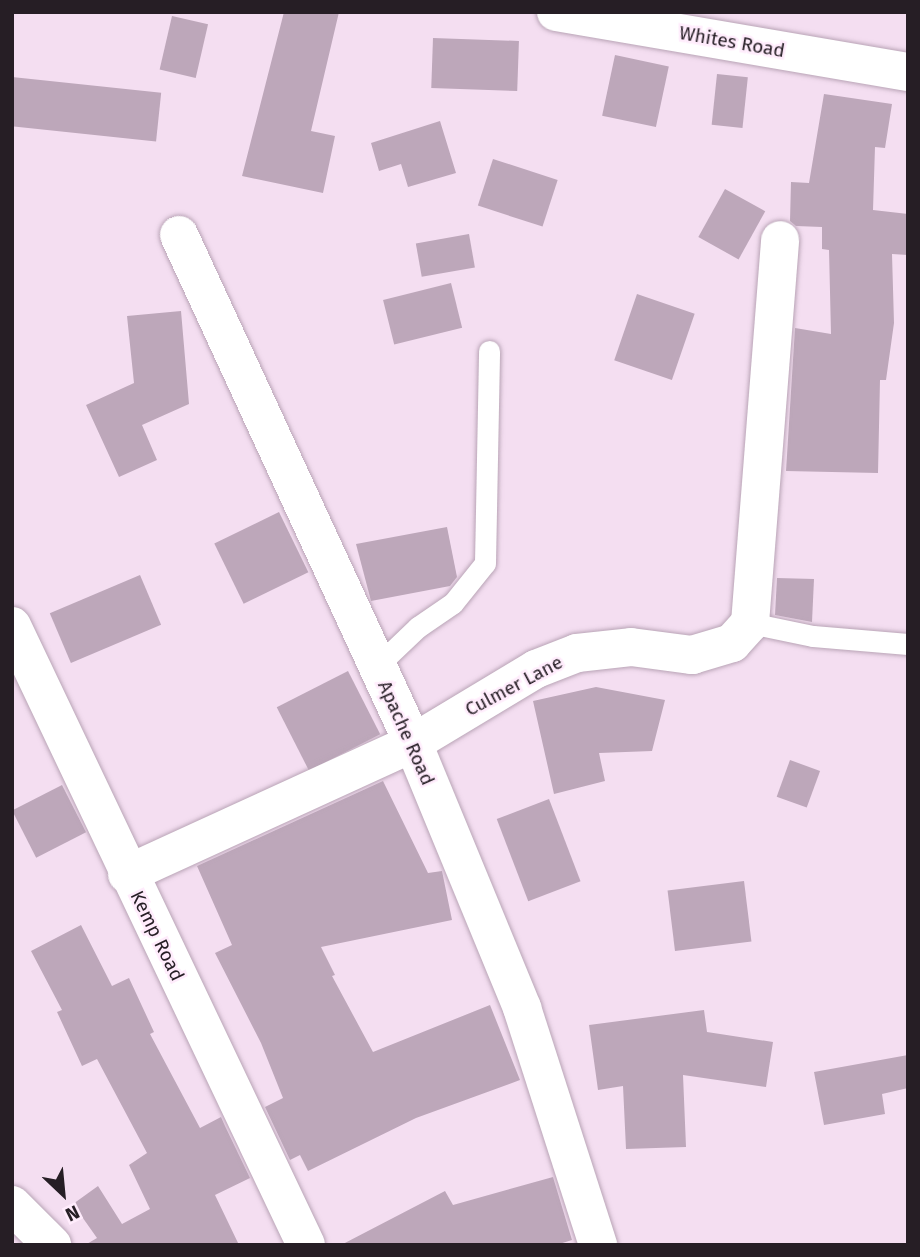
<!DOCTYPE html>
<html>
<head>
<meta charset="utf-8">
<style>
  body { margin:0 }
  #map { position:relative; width:920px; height:1257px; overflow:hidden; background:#f4def1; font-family:"Fira Sans",sans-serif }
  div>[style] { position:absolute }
  .building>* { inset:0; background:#bda7ba; transform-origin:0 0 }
  .roads { filter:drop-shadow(0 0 2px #b9a4b6) drop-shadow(0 0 2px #b9a4b6) }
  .lane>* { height:21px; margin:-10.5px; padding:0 10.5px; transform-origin:10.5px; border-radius:10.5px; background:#fff }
  .street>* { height:38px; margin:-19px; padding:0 19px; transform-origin:19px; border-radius:19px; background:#fff }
  .secondary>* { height:38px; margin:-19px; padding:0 19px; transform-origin:19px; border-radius:19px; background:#fff }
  span { translate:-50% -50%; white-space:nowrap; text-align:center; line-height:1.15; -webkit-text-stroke:5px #ffecfc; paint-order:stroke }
  .street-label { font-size:19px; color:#261e25 }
  .frame { position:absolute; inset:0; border:14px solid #261e25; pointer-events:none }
  .north { position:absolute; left:28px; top:1159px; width:70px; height:70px; -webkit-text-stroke:5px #ffecfc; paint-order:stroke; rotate:154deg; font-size:19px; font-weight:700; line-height:28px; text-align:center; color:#261e25 }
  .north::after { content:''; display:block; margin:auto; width:24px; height:32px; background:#261e25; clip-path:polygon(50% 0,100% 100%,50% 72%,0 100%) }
</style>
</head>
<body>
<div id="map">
  <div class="building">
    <i style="clip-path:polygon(284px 12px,339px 12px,311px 131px,335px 136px,323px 193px,242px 176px)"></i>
    <i style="left:172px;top:16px;width:37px;height:55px;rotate:13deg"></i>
    <i style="left:433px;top:38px;width:86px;height:50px;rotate:2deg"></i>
    <i style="left:615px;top:55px;width:55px;height:62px;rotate:12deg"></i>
    <i style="left:717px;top:74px;width:31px;height:51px;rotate:6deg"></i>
    <i style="left:12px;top:77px;width:150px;height:49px;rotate:6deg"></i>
    <i style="clip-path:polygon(824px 94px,892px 104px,885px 148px,875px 147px,873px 210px,908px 214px,908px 255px,892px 254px,894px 323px,886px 380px,880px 380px,878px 473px,786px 471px,795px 328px,831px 334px,829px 250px,822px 249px,822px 227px,796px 226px,790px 221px,791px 182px,809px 183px)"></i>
    <i style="clip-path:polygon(440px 121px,456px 173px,408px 187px,401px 164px,379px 171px,371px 143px)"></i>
    <i style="left:493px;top:159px;width:68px;height:49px;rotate:18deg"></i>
    <i style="left:725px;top:189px;width:46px;height:55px;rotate:29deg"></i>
    <i style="left:469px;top:234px;width:34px;height:54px;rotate:80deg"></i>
    <i style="left:451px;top:283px;width:46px;height:70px;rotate:76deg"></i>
    <i style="left:637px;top:294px;width:61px;height:70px;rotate:19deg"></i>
    <i style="clip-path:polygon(181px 311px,189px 404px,142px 425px,157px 460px,119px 477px,86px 405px,134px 383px,127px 316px)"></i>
    <i style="left:279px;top:512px;width:67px;height:72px;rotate:64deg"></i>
    <i style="clip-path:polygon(447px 527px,457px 577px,450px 586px,371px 601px,356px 544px)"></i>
    <i style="left:140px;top:575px;width:54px;height:98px;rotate:67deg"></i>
    <i style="clip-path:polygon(777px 578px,814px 579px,812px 622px,775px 615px)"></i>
    <i style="left:348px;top:671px;width:71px;height:80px;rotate:63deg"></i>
    <i style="clip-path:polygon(596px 687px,665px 700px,652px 751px,599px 753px,605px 781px,554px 794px,533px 701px)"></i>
    <i style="left:790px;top:760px;width:32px;height:39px;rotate:20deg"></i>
    <i style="clip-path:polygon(383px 781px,428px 873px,442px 871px,452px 920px,321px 947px,335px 975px,332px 976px,373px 1052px,490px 1005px,520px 1080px,416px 1118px,308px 1171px,300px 1155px,290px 1160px,265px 1107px,283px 1098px,261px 1043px,215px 953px,232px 945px,197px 866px)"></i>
    <i style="left:62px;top:785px;width:53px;height:56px;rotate:63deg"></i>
    <i style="left:549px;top:799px;width:88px;height:56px;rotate:69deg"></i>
    <i style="left:744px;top:881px;width:61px;height:77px;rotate:83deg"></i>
    <i style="clip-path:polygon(81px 925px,112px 986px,129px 978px,154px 1032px,150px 1034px,200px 1128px,221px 1117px,225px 1126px,250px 1178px,215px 1195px,239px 1245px,85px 1245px,97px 1238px,73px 1204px,98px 1186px,122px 1224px,150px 1209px,129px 1165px,147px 1153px,97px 1059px,82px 1066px,57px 1012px,62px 1010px,31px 951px)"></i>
    <i style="clip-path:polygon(704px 1010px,707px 1032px,773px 1042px,766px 1087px,683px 1075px,686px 1147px,626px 1149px,623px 1086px,598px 1090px,589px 1025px)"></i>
    <i style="clip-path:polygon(908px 1055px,908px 1088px,882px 1094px,885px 1114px,824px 1125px,814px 1072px)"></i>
    <i style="clip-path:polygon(553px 1177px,572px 1240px,556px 1245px,341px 1245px,445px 1191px,453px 1205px)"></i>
  </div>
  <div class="roads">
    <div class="lane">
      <i style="left:750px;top:623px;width:64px;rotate:11.7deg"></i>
      <i style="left:813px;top:636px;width:95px;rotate:4.8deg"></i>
      <i style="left:377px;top:666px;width:57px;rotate:-43.6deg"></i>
      <i style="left:418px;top:627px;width:42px;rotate:-34.4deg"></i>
      <i style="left:453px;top:603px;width:51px;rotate:-51.3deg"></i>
      <i style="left:485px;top:563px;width:212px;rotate:-88.9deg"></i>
    </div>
    <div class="street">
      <i style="left:556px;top:12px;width:357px;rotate:9.7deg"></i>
      <i style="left:179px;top:235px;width:559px;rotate:65.27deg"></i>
      <i style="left:413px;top:743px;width:287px;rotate:67.6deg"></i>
      <i style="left:522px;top:1008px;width:249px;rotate:72.2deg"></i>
      <i style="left:127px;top:874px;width:315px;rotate:-24.6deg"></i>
      <i style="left:413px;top:743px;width:144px;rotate:-31deg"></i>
      <i style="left:536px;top:669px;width:44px;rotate:-21.3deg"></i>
      <i style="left:577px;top:653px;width:54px;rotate:-6.3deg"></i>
      <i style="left:631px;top:647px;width:62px;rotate:7.5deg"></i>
      <i style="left:692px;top:655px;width:42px;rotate:-16.7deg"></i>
      <i style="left:732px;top:643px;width:27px;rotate:-48deg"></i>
      <i style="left:750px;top:623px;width:384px;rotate:-85.5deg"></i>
      <i style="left:12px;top:1205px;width:57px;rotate:45deg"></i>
    </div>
    <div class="secondary">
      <i style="left:12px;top:626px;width:685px;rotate:64.59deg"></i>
    </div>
  </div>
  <div class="street-label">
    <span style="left:732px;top:42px;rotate:10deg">Whites Road</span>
    <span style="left:514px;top:686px;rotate:-28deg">Culmer Lane</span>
    <span style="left:406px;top:733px;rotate:66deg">Apache Road</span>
    <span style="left:157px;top:936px;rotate:64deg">Kemp Road</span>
  </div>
  <div class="frame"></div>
  <div class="north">N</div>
</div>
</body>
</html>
